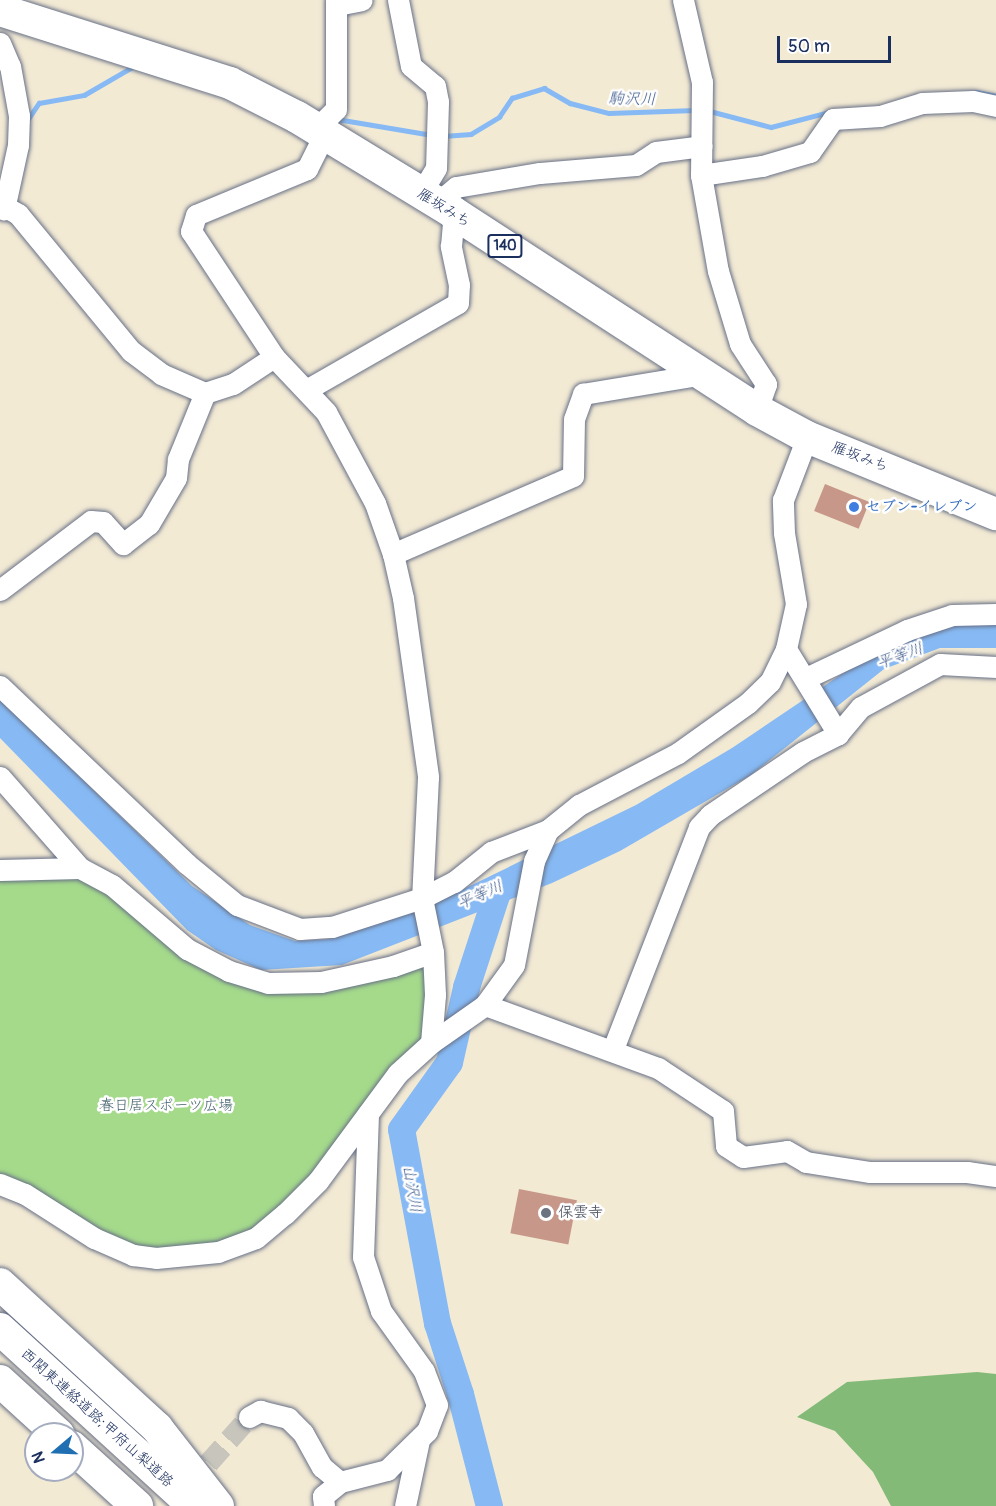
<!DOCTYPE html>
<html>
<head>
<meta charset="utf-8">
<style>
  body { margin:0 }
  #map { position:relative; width:996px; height:1506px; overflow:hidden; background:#f3ead4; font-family:Pangolin,"Klee One",sans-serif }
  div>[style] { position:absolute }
  .green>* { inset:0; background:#a5da8b }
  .forest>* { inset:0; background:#84ba77 }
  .water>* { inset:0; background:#87baf4 }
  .stream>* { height:4.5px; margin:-2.25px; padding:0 2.25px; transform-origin:2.25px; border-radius:2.25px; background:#87baf4 }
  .river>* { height:27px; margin:-13.5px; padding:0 13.5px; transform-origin:13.5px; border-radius:13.5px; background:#87baf4 }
  .building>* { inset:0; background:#c7988a; transform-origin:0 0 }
  .minor-tunnel>* { height:21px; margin-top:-10.5px; transform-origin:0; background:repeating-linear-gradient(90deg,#c8c5bc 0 21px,transparent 0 31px) }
  .roads { filter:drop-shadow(0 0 2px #677087) drop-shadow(0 0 2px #677087) }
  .minor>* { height:21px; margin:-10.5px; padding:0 10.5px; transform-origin:10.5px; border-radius:10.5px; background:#fff }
  .highway>* { height:32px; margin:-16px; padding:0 16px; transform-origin:16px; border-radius:16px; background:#fff }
  .dots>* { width:16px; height:16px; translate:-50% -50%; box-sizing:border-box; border:3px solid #fff; border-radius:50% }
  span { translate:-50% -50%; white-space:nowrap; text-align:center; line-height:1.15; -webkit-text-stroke:5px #fff; paint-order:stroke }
  .shield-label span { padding:2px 4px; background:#fff; border:2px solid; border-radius:4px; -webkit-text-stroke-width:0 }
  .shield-label { font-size:14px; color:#1b2f5e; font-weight:700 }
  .street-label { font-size:15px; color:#1b2f5e }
  .shop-label { font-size:15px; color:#366cbe; font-weight:700 }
  .left { translate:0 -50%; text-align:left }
  .park-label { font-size:15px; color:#44626c }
  .worship-label { font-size:15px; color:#5b616d; font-weight:700 }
  .water-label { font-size:16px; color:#3b598b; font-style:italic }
  .north { position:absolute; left:24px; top:1422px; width:60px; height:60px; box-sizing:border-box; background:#fff; border:2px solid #a4acbf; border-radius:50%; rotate:251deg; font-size:16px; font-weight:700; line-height:24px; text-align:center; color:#1b2f5e }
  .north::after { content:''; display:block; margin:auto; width:21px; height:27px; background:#1f6fb2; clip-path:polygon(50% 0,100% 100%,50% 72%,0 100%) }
  .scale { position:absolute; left:777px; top:36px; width:114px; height:27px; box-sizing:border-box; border:3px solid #1b2f5e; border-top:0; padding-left:8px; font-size:18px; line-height:21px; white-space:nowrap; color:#1b2f5e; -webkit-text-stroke:4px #fff; paint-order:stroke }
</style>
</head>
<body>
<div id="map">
  <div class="green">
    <i style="clip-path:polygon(80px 868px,187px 949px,268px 983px,433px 952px,431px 1043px,256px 1238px,156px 1258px,0 1184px,0 870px)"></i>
  </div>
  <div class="forest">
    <i style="clip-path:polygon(977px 1372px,996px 1374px,996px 1506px,891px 1506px,873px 1472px,835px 1431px,797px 1417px,847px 1382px)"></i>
  </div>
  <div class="water">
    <i style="clip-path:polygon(972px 621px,996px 623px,996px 648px,940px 648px,884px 669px,751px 775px,620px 851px,552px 883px,342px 965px,261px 970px,216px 950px,187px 930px,0 738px,0 699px,192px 886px,250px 925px,295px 941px,330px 939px,441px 900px,636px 805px,732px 748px,879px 649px,930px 629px)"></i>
  </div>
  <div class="stream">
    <i style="left:976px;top:92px;width:20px;rotate:11deg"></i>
    <i style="left:706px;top:110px;width:67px;rotate:14.7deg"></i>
    <i style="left:771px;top:127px;width:60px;rotate:-14.5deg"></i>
    <i style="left:337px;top:119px;width:96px;rotate:9.6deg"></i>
    <i style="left:26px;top:122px;width:23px;rotate:-56deg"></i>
    <i style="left:39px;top:103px;width:46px;rotate:-10.1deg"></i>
    <i style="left:84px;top:95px;width:58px;rotate:-30.1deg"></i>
    <i style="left:443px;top:136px;width:28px;rotate:-4deg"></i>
    <i style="left:471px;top:134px;width:33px;rotate:-31deg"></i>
    <i style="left:499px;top:117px;width:23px;rotate:-56deg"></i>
    <i style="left:512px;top:98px;width:34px;rotate:-17deg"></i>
    <i style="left:544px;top:88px;width:30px;rotate:30deg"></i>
    <i style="left:570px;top:103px;width:40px;rotate:14.4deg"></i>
    <i style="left:609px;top:113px;width:86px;rotate:-2deg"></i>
  </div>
  <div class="river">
    <i style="left:489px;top:1506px;width:116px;rotate:-104.5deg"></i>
    <i style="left:460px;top:1394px;width:75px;rotate:-107.9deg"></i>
    <i style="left:437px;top:1323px;width:197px;rotate:-100.5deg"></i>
    <i style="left:401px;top:1129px;width:82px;rotate:-54.4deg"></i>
    <i style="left:449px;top:1062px;width:77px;rotate:-77.2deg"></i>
    <i style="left:466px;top:987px;width:106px;rotate:-71.9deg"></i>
  </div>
  <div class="building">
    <i style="left:825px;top:484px;width:48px;height:29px;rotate:22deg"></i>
    <i style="left:519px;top:1189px;width:59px;height:45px;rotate:11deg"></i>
  </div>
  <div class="minor-tunnel">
    <i style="left:188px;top:1486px;width:92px;rotate:-48.5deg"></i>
  </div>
  <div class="roads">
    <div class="minor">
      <i style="left:336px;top:0;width:109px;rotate:90deg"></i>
      <i style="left:336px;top:109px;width:18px;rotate:135deg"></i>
      <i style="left:323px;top:122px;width:11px;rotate:80deg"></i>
      <i style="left:325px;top:133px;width:40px;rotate:116.6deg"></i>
      <i style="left:307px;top:169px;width:120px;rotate:157.5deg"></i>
      <i style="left:196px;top:215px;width:17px;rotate:107deg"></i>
      <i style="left:191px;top:231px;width:151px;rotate:56.6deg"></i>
      <i style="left:274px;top:357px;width:76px;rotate:46.6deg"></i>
      <i style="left:326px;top:412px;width:103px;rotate:61.7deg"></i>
      <i style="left:375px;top:503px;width:54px;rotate:70.6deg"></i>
      <i style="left:393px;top:554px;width:45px;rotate:77.2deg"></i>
      <i style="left:403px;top:598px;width:181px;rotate:82deg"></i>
      <i style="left:428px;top:777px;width:121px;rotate:92.8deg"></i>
      <i style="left:422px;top:898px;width:55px;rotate:78.5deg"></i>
      <i style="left:433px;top:952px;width:43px;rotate:87.3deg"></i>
      <i style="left:435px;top:995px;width:48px;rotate:94.8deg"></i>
      <i style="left:398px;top:0;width:67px;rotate:78.9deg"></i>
      <i style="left:411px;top:66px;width:31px;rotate:40deg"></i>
      <i style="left:435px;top:86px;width:16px;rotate:79deg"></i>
      <i style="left:438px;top:102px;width:66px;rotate:91.7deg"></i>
      <i style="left:436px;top:168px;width:29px;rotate:121deg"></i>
      <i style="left:683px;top:0;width:84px;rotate:77deg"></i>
      <i style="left:702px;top:82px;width:93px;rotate:90.6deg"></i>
      <i style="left:701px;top:175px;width:97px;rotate:80deg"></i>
      <i style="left:718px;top:271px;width:76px;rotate:73.2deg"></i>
      <i style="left:740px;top:344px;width:48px;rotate:57deg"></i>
      <i style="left:766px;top:384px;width:28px;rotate:109deg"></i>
      <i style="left:337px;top:5px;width:25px;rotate:-11deg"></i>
      <i style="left:0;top:43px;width:25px;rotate:67deg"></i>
      <i style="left:10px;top:66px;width:51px;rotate:79.8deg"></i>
      <i style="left:19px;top:116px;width:29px;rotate:92deg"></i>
      <i style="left:18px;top:145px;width:66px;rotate:102.3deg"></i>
      <i style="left:701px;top:175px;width:62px;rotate:-8.4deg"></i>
      <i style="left:762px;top:166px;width:50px;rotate:-16.3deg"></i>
      <i style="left:810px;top:152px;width:40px;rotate:-55.1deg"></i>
      <i style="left:833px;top:119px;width:47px;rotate:-3.7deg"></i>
      <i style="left:880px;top:116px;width:44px;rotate:-17.2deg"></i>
      <i style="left:922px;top:103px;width:51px;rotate:-2.2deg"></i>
      <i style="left:973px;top:101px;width:24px;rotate:12deg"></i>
      <i style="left:437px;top:203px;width:25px;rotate:-40deg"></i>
      <i style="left:456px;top:187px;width:85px;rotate:-9.5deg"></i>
      <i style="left:540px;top:173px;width:96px;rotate:-4.8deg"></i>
      <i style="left:636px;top:165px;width:24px;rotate:-33deg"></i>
      <i style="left:656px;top:152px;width:46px;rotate:-7.4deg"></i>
      <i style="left:0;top:204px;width:21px;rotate:29deg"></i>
      <i style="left:18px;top:214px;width:178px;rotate:50.5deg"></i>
      <i style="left:131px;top:351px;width:38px;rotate:37deg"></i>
      <i style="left:161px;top:374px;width:48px;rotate:23.4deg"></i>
      <i style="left:205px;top:393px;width:29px;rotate:-18deg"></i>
      <i style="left:233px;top:384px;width:49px;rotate:-33.4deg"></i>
      <i style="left:306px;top:390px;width:175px;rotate:-29.8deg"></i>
      <i style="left:458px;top:303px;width:18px;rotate:-87deg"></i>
      <i style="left:459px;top:285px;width:40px;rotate:-102deg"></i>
      <i style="left:451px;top:246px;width:33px;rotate:-85deg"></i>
      <i style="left:393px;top:554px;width:196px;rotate:-23.4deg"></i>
      <i style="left:573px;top:476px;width:57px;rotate:-89deg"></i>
      <i style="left:574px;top:419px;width:27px;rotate:-70deg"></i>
      <i style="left:583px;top:394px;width:117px;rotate:-9.4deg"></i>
      <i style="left:0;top:590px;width:114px;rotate:-37.2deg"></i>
      <i style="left:91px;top:521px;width:12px;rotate:5deg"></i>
      <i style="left:103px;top:522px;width:30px;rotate:48deg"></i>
      <i style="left:123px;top:544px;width:33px;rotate:-38deg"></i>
      <i style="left:149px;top:524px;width:53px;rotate:-59.6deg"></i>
      <i style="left:176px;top:478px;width:19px;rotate:-84deg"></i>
      <i style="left:178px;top:459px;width:71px;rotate:-67.8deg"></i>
      <i style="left:786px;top:649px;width:100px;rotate:58.5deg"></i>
      <i style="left:806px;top:678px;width:112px;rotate:-25.4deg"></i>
      <i style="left:907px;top:630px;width:47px;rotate:-18.4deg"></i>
      <i style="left:952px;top:615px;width:44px;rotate:-1.3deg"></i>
      <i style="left:0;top:686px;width:258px;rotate:43.6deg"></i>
      <i style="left:187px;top:864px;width:65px;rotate:39.4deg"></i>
      <i style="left:237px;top:905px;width:67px;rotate:20.9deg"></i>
      <i style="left:300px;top:929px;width:32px;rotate:-4deg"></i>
      <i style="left:332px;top:927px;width:95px;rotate:-17.9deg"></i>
      <i style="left:422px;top:898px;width:36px;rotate:-27deg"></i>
      <i style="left:454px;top:882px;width:48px;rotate:-39deg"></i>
      <i style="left:491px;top:852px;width:61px;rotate:-21.1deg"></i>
      <i style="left:0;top:777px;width:121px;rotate:48.7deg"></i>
      <i style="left:0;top:870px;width:80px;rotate:-1.4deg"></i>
      <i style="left:80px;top:868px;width:36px;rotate:28deg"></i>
      <i style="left:112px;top:885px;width:99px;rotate:40.5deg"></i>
      <i style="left:187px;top:949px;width:47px;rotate:27.6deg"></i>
      <i style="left:229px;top:971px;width:41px;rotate:17.1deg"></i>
      <i style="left:268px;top:983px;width:53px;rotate:-1.1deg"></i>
      <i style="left:321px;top:982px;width:74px;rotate:-12.5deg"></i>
      <i style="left:393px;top:966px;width:42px;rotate:-19.3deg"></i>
      <i style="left:485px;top:1005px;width:184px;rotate:20deg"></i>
      <i style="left:658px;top:1068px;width:78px;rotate:33.5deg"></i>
      <i style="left:723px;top:1111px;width:35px;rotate:85deg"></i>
      <i style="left:726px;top:1146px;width:20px;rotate:33deg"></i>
      <i style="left:743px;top:1157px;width:44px;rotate:-7.8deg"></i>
      <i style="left:787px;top:1151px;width:22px;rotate:30deg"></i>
      <i style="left:806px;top:1162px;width:65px;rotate:8.9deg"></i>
      <i style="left:870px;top:1172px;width:97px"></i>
      <i style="left:967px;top:1172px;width:29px;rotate:8deg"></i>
      <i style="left:613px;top:1049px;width:238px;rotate:-68.8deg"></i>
      <i style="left:699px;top:827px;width:16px;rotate:-47deg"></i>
      <i style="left:710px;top:815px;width:112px;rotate:-34.1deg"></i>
      <i style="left:803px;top:752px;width:39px;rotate:-27deg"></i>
      <i style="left:838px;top:734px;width:35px;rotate:-50deg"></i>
      <i style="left:861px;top:707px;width:90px;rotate:-28.6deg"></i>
      <i style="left:940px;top:664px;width:56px;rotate:3.1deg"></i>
      <i style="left:0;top:1184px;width:27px;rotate:22deg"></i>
      <i style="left:25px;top:1194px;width:82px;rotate:32.5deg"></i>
      <i style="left:94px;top:1238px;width:43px;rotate:23.6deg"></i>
      <i style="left:133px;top:1255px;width:23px;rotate:7deg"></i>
      <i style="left:156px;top:1258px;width:62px;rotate:-5.5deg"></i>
      <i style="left:218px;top:1252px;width:40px;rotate:-20.2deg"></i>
      <i style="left:256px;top:1238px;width:38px;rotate:-40deg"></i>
      <i style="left:285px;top:1214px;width:47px;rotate:-45deg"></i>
      <i style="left:318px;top:1181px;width:134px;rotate:-53.5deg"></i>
      <i style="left:398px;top:1073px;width:45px;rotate:-42.3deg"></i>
      <i style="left:431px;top:1043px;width:66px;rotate:-35.1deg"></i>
      <i style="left:485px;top:1005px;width:49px;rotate:-54.1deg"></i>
      <i style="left:514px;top:965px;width:106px;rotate:-79.1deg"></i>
      <i style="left:534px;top:861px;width:34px;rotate:-66deg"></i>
      <i style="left:548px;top:830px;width:40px;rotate:-39deg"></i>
      <i style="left:579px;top:805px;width:112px;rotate:-27.7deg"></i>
      <i style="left:678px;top:753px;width:86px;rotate:-35.5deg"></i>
      <i style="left:748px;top:703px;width:30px;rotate:-44deg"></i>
      <i style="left:770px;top:682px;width:37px;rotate:-64deg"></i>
      <i style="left:786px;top:649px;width:46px;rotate:-77.5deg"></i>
      <i style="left:796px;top:604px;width:72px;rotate:-99.6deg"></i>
      <i style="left:784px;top:533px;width:33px;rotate:-92deg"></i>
      <i style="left:783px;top:500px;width:67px;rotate:-69.1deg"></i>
      <i style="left:249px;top:1417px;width:13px;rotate:-29deg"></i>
      <i style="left:260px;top:1411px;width:29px;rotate:14deg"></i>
      <i style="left:288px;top:1418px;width:21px;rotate:45deg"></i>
      <i style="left:303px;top:1433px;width:39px;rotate:61deg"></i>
      <i style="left:322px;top:1467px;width:23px;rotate:40deg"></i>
      <i style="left:340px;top:1482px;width:49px;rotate:-14.3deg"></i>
      <i style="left:387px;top:1470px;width:56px;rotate:-44.3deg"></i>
      <i style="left:427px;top:1431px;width:28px;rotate:-69deg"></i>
      <i style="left:437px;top:1405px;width:36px;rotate:-111deg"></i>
      <i style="left:424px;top:1371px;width:74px;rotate:-125.6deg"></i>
      <i style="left:381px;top:1311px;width:57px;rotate:-108.4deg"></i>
      <i style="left:363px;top:1257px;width:143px;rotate:-88deg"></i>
      <i style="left:324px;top:1506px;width:10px;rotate:-96deg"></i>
      <i style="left:323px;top:1496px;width:22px;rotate:-39deg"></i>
      <i style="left:405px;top:1506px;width:67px;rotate:-78deg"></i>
    </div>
    <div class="highway">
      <i style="left:0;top:10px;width:241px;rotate:17.6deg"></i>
      <i style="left:230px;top:83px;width:75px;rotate:26.9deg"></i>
      <i style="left:297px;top:117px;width:184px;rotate:31.4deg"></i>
      <i style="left:454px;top:213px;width:361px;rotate:33deg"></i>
      <i style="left:757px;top:410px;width:57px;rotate:28.4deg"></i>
      <i style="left:807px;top:437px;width:204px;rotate:22.2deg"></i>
      <i style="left:0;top:1284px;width:213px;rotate:42.5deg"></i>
      <i style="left:157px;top:1428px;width:99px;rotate:52deg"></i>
      <i style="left:0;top:1329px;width:263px;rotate:42.4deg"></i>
      <i style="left:0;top:1381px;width:79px;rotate:42.4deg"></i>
      <i style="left:72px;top:1447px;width:88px;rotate:42.2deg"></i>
    </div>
  </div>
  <div class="dots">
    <i style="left:854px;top:507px;background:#3f7fe0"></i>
    <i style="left:546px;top:1213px;background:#6b7280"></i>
  </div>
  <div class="shield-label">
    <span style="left:505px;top:246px">140</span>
  </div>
  <div class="street-label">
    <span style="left:444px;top:208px;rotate:32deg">雁坂みち</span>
    <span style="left:860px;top:457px;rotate:21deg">雁坂みち</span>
    <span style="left:97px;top:1418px;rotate:42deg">西関東連絡道路;甲府山梨道路</span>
  </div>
  <div class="shop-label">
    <span class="left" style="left:866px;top:507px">セブン-イレブン</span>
  </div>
  <div class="park-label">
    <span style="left:166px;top:1106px">春日居スポーツ広場</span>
  </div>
  <div class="worship-label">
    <span class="left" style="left:558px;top:1213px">保雲寺</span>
  </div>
  <div class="water-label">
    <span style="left:632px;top:99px;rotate:1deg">駒沢川</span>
    <span style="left:900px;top:656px;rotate:-20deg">平等川</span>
    <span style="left:480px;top:895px;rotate:-24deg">平等川</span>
    <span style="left:412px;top:1189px;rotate:80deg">山沢川</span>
  </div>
  <div class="north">N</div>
  <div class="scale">50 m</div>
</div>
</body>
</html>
